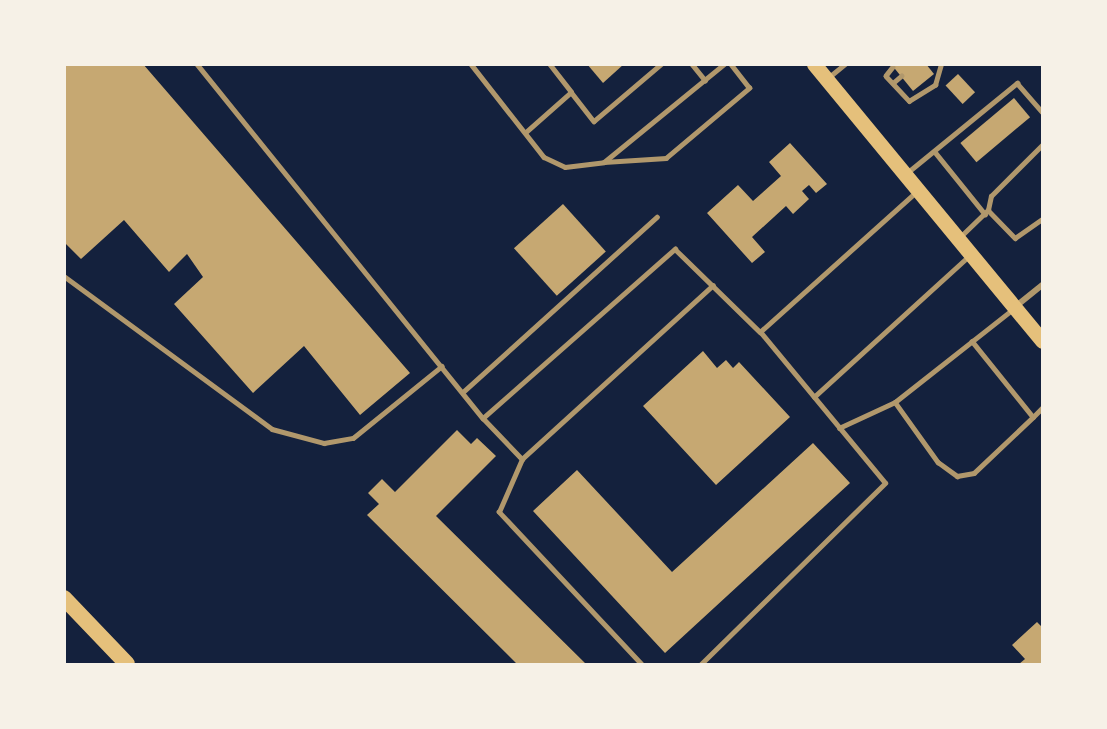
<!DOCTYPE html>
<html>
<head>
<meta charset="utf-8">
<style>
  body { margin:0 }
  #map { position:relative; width:1107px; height:729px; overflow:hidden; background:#14213d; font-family:"Source Sans 3",sans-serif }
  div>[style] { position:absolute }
  .building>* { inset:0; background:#c6a872; transform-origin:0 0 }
  .service>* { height:4.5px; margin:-2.25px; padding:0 2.25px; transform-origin:2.25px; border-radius:2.25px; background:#b1986c }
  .minor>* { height:6px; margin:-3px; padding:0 3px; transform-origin:3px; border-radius:3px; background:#b1986c }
  .primary>* { height:15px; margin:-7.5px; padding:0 7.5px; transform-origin:7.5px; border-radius:7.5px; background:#e5c07b }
  .motorway>* { height:16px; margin:-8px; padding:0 8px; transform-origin:8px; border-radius:8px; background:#e5c07b }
  span { translate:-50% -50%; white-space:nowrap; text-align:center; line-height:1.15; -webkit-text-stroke:4.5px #f6f1e7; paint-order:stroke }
  .frame { position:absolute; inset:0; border:66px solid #f6f1e7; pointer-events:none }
</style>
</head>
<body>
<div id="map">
  <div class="building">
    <i style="clip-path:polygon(64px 64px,143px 64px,410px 373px,360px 415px,304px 346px,253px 393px,174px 304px,203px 277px,187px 254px,169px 272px,124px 220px,81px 259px,64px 242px)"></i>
    <i style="clip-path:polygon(587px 64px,624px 64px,603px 83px)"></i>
    <i style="clip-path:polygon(891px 64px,926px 64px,934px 74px,913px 91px)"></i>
    <i style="left:958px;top:74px;width:25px;height:17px;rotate:47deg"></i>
    <i style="left:1014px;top:98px;width:25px;height:70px;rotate:50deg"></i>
    <i style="clip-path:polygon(790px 143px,827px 184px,816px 193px,809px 185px,802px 191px,809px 199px,793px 214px,786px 206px,752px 237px,765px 252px,752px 263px,707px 213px,738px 185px,753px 201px,781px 176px,769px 162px)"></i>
    <i style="left:563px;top:204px;width:64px;height:66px;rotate:48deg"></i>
    <i style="clip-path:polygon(703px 351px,717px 368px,726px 360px,733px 368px,739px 362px,790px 417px,716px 485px,643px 406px)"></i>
    <i style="clip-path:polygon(457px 430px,471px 444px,477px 438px,496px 456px,436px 516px,586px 664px,517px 664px,367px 515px,379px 504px,368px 493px,382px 479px,395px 492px)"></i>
    <i style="clip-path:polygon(813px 443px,850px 483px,665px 653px,533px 511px,577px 470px,672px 572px)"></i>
    <i style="clip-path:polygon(1037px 622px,1042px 627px,1042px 664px,1019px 664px,1025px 659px,1012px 645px)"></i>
  </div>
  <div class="service">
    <i style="left:197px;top:64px;width:455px;rotate:51.1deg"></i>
    <i style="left:483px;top:418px;width:256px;rotate:-41.4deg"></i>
    <i style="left:675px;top:249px;width:119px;rotate:44.3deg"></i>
    <i style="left:760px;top:332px;width:210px;rotate:-41.9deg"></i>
    <i style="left:471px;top:64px;width:118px;rotate:51.9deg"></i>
    <i style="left:544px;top:157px;width:23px;rotate:25deg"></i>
    <i style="left:565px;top:167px;width:39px;rotate:-7deg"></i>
    <i style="left:604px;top:162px;width:155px;rotate:-39.2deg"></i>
    <i style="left:692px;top:64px;width:21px;rotate:51deg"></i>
    <i style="left:893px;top:67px;width:11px;rotate:128deg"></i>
    <i style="left:886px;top:76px;width:34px;rotate:47deg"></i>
    <i style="left:909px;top:101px;width:31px;rotate:-32deg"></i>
    <i style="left:935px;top:85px;width:22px;rotate:-74deg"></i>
    <i style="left:829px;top:77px;width:21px;rotate:-39deg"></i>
    <i style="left:893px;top:83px;width:11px;rotate:-41deg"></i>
    <i style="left:571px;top:92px;width:37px;rotate:52deg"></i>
    <i style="left:594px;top:121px;width:88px;rotate:-40.4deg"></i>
    <i style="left:526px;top:132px;width:60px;rotate:-41.6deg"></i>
    <i style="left:571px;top:92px;width:36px;rotate:-128deg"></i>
    <i style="left:935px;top:152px;width:80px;rotate:51.1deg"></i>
    <i style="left:604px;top:162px;width:62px;rotate:-3.7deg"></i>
    <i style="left:666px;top:158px;width:109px;rotate:-40.1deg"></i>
    <i style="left:749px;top:88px;width:31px;rotate:-128deg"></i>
    <i style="left:908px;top:172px;width:141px;rotate:-39.2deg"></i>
    <i style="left:1017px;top:83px;width:38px;rotate:49deg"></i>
    <i style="left:988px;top:210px;width:39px;rotate:46deg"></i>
    <i style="left:1015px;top:238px;width:33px;rotate:-35deg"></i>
    <i style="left:960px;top:237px;width:39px;rotate:-44deg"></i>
    <i style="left:988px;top:210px;width:14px;rotate:-78deg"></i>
    <i style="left:991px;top:196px;width:72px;rotate:-45deg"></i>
    <i style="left:64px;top:276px;width:258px;rotate:36.3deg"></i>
    <i style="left:272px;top:429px;width:54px;rotate:15.1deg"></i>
    <i style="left:324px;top:443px;width:29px;rotate:-10deg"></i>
    <i style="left:353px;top:438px;width:114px;rotate:-39deg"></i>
    <i style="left:972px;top:341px;width:97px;rotate:51.2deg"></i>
    <i style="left:1033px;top:417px;width:13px;rotate:-45deg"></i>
    <i style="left:463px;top:392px;width:261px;rotate:-42.1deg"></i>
    <i style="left:814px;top:397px;width:210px;rotate:-42.3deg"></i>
    <i style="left:895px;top:402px;width:74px;rotate:54.4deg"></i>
    <i style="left:938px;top:462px;width:24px;rotate:36deg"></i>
    <i style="left:957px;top:476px;width:17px;rotate:-10deg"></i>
    <i style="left:974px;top:473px;width:81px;rotate:-43.5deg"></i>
    <i style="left:483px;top:418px;width:57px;rotate:46.4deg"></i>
    <i style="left:839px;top:428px;width:62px;rotate:-24.9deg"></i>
    <i style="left:895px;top:402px;width:150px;rotate:-38.2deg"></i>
    <i style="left:641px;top:664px;width:208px;rotate:-133.1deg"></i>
    <i style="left:499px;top:512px;width:58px;rotate:-66.5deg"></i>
    <i style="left:522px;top:459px;width:258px;rotate:-42.3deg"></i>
    <i style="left:701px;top:664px;width:258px;rotate:-44.5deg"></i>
    <i style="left:885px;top:483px;width:196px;rotate:-129.6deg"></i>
  </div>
  <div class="minor">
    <i style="left:1015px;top:307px;width:35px;rotate:-39deg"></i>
  </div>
  <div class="primary">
    <i style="left:814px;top:64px;width:359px;rotate:50.5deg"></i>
  </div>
  <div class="motorway">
    <i style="left:64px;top:598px;width:91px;rotate:46.3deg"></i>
  </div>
  <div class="frame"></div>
</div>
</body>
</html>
